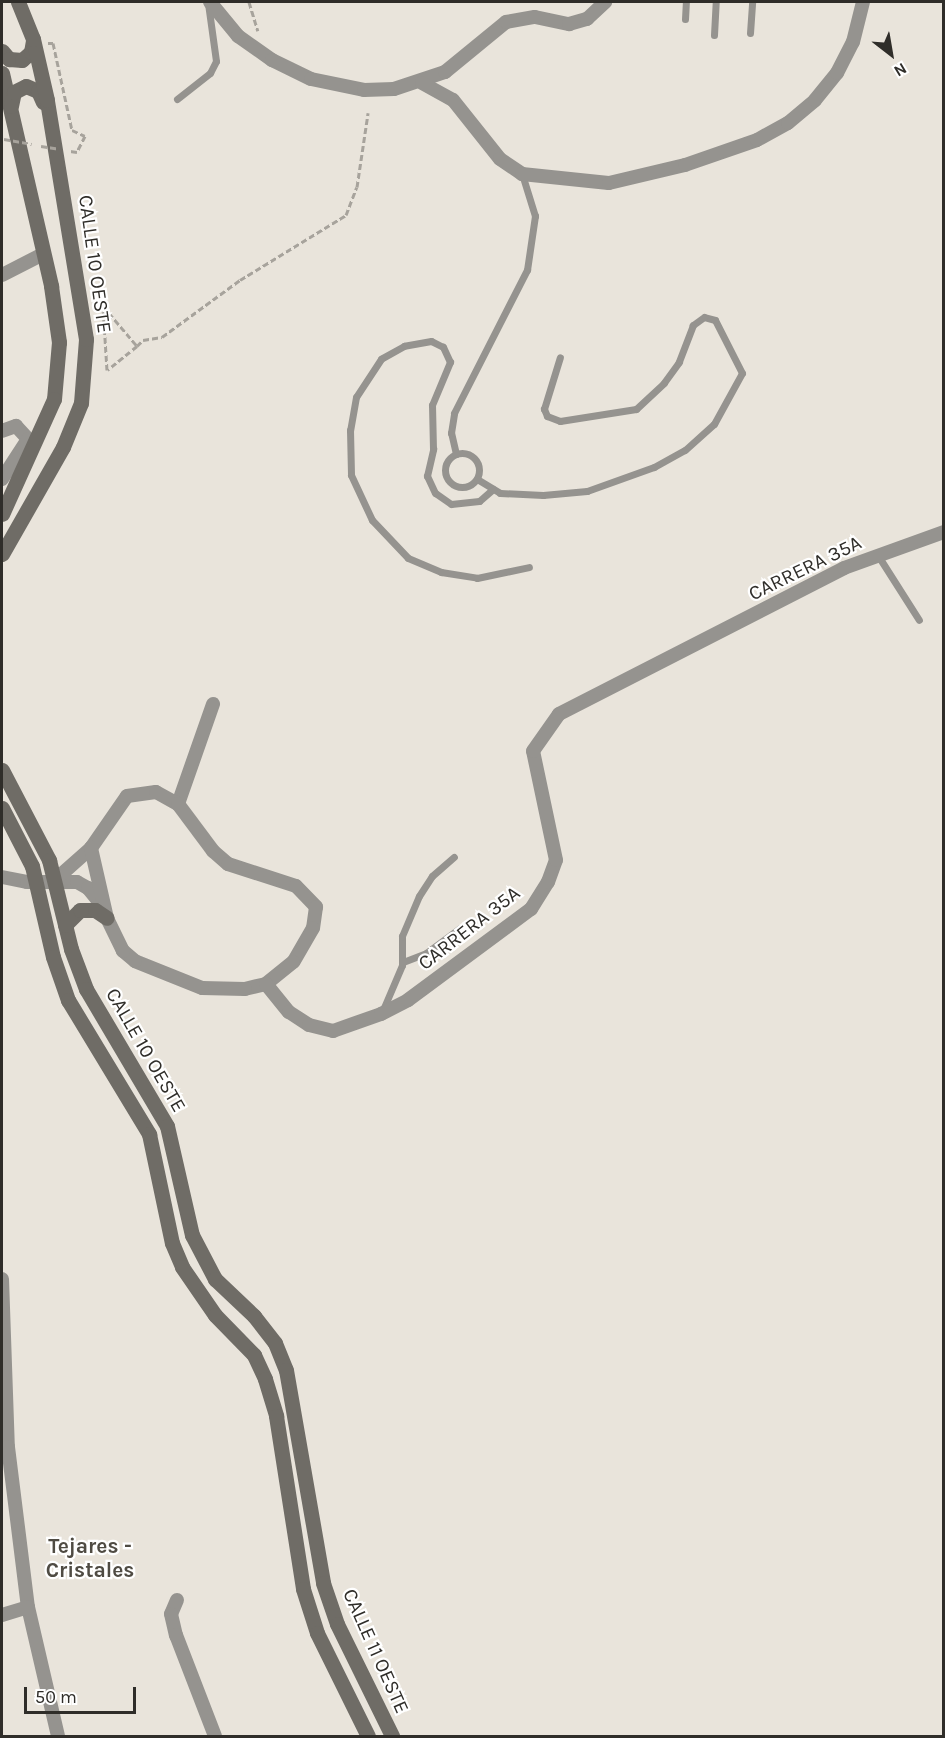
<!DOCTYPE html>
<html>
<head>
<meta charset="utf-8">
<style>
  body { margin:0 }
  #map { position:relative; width:945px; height:1738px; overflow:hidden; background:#e9e4db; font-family:Karla,sans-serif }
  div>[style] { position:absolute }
  .path>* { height:3px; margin-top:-1.5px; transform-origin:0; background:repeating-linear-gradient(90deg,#a7a39c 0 6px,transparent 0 9px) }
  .service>* { height:7px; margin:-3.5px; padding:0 3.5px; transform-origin:3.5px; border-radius:3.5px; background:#95938f }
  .service>.ring { margin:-3.5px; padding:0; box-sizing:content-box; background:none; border:7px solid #95938f; border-radius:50% }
  .minor>* { height:14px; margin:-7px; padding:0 7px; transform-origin:7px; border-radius:7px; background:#95938f }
  .secondary>* { height:15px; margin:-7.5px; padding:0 7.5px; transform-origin:7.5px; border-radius:7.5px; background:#6f6c66 }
  .path-bridge>* { height:3px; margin-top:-1.5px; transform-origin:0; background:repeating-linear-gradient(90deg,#a7a39c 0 6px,transparent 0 9px) }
  span { translate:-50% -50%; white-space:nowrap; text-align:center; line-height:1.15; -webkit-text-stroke:4.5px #fff; paint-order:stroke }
  .street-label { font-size:20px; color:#2f2d29 }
  .neighbourhood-label { font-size:21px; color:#4f4b43; font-weight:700 }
  .frame { position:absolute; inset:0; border:3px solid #2f2d29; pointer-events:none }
  .north { position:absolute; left:861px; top:24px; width:60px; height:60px; -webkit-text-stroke:4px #fff; paint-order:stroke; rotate:149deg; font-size:16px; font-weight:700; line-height:24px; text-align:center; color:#2f2d29 }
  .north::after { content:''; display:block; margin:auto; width:21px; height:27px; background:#2f2d29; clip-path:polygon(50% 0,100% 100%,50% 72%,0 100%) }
  .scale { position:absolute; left:24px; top:1687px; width:112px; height:27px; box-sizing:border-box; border:3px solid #2f2d29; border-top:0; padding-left:8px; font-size:18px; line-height:21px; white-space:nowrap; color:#2f2d29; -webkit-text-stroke:4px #fff; paint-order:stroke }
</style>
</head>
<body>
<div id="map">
  <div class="path">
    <i style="left:249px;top:2px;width:30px;rotate:73deg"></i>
    <i style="left:48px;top:43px;width:5px"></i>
    <i style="left:53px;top:43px;width:89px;rotate:77.7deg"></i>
    <i style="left:72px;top:130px;width:14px;rotate:25deg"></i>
    <i style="left:85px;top:136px;width:18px;rotate:117deg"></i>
    <i style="left:77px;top:152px;width:7px;rotate:-172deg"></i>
    <i style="left:103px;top:306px;width:52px;rotate:49.6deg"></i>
    <i style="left:137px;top:346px;width:38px;rotate:141deg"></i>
    <i style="left:107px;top:370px;width:64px;rotate:-93.6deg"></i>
    <i style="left:137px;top:346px;width:8px;rotate:-45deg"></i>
    <i style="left:143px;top:340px;width:19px;rotate:-9deg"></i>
    <i style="left:162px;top:337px;width:97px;rotate:-36.2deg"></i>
    <i style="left:240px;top:280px;width:124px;rotate:-31.5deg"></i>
    <i style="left:346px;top:215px;width:30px;rotate:-69deg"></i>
    <i style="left:357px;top:187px;width:75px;rotate:-81.5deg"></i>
  </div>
  <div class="service">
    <i style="left:685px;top:19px;width:17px;rotate:-87deg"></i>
    <i style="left:750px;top:33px;width:31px;rotate:-86deg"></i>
    <i style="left:714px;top:35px;width:33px;rotate:-87deg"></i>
    <i style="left:177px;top:99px;width:42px;rotate:-38.2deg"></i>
    <i style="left:210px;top:73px;width:13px;rotate:-63deg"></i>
    <i style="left:216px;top:61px;width:59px;rotate:-97.9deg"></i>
    <i class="ring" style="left:445px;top:453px;width:27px;height:27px"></i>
    <i style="left:456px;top:454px;width:22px;rotate:-103deg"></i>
    <i style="left:451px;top:433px;width:20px;rotate:-81deg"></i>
    <i style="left:454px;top:413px;width:161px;rotate:-63deg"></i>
    <i style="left:527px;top:270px;width:55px;rotate:-81.6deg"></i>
    <i style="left:535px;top:216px;width:44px;rotate:-107.2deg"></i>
    <i style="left:477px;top:479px;width:27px;rotate:31deg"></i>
    <i style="left:500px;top:493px;width:43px;rotate:2.7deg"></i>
    <i style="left:543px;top:495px;width:44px;rotate:-5.2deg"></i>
    <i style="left:587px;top:491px;width:71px;rotate:-19.7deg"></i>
    <i style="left:654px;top:467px;width:35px;rotate:-29deg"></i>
    <i style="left:685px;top:450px;width:39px;rotate:-42deg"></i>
    <i style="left:714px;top:424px;width:58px;rotate:-61.2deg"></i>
    <i style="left:742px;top:373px;width:59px;rotate:-117deg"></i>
    <i style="left:715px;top:320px;width:11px;rotate:-165deg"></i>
    <i style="left:704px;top:317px;width:14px;rotate:144deg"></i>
    <i style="left:693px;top:325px;width:40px;rotate:111deg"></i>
    <i style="left:679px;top:362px;width:26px;rotate:126deg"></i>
    <i style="left:664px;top:383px;width:38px;rotate:137deg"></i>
    <i style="left:636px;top:409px;width:77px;rotate:171deg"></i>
    <i style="left:560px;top:421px;width:14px;rotate:-159deg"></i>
    <i style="left:547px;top:416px;width:8px;rotate:-113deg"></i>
    <i style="left:544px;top:409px;width:54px;rotate:-72.9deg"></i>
    <i style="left:493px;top:489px;width:18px;rotate:139deg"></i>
    <i style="left:479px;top:501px;width:28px;rotate:174deg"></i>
    <i style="left:451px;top:504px;width:19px;rotate:-145deg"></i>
    <i style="left:435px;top:493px;width:19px;rotate:-115deg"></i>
    <i style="left:427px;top:476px;width:28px;rotate:-77deg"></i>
    <i style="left:433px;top:449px;width:44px;rotate:-91.3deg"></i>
    <i style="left:432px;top:405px;width:47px;rotate:-67.3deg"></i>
    <i style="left:450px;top:362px;width:17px;rotate:-115deg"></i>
    <i style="left:443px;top:347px;width:13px;rotate:-153deg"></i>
    <i style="left:431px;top:341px;width:27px;rotate:170deg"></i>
    <i style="left:404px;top:346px;width:26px;rotate:151deg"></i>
    <i style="left:381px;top:359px;width:45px;rotate:123.3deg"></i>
    <i style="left:356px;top:397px;width:34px;rotate:100deg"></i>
    <i style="left:350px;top:430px;width:45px;rotate:88.7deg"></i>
    <i style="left:351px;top:475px;width:50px;rotate:65deg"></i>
    <i style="left:372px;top:520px;width:52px;rotate:46.5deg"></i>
    <i style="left:408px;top:558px;width:36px;rotate:23deg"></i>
    <i style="left:441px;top:572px;width:36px;rotate:9deg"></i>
    <i style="left:477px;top:578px;width:53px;rotate:-11.9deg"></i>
    <i style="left:877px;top:554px;width:78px;rotate:57.5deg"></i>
    <i style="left:403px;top:962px;width:25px;rotate:-21deg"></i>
    <i style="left:426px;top:953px;width:42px;rotate:-36.3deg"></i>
    <i style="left:382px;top:1012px;width:51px;rotate:-66.9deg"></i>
    <i style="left:402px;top:965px;width:29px;rotate:-90deg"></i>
    <i style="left:402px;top:936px;width:43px;rotate:-67deg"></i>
    <i style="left:419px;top:896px;width:24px;rotate:-57deg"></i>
    <i style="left:432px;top:876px;width:29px;rotate:-41deg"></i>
  </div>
  <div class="minor">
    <i style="left:210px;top:2px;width:44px;rotate:50.5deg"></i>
    <i style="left:238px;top:36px;width:42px;rotate:35.2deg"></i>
    <i style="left:272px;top:60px;width:43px;rotate:26deg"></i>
    <i style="left:311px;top:79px;width:54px;rotate:11.7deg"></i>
    <i style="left:364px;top:90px;width:30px;rotate:-2deg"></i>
    <i style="left:394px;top:89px;width:54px;rotate:-18.4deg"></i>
    <i style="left:445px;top:72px;width:79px;rotate:-39.3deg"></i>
    <i style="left:506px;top:22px;width:29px;rotate:-10deg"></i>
    <i style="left:535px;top:17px;width:35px;rotate:12deg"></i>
    <i style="left:569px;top:24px;width:19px;rotate:-16deg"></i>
    <i style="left:587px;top:19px;width:25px;rotate:-43deg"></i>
    <i style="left:422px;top:83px;width:35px;rotate:29deg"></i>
    <i style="left:453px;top:100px;width:75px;rotate:51.5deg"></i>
    <i style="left:500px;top:159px;width:27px;rotate:34deg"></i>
    <i style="left:522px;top:174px;width:87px;rotate:5.9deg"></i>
    <i style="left:609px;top:183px;width:78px;rotate:-13.3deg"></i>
    <i style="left:685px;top:165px;width:76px;rotate:-19.1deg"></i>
    <i style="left:757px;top:140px;width:35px;rotate:-29deg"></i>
    <i style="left:788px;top:123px;width:35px;rotate:-40deg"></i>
    <i style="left:815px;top:100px;width:35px;rotate:-51deg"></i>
    <i style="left:837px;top:73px;width:35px;rotate:-63deg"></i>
    <i style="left:853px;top:42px;width:41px;rotate:-76deg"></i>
    <i style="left:2px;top:275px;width:44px;rotate:-27.1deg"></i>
    <i style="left:2px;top:431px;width:15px;rotate:-20deg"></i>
    <i style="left:16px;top:426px;width:18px;rotate:47deg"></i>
    <i style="left:28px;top:439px;width:48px;rotate:123deg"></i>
    <i style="left:178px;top:804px;width:106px;rotate:-70.7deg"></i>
    <i style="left:2px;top:877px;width:25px;rotate:11deg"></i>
    <i style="left:27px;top:882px;width:50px"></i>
    <i style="left:77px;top:882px;width:13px;rotate:29deg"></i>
    <i style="left:88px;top:888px;width:22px;rotate:51deg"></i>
    <i style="left:55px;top:880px;width:48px;rotate:-41.6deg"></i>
    <i style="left:91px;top:848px;width:63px;rotate:-55.3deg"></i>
    <i style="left:127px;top:796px;width:29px;rotate:-8deg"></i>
    <i style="left:156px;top:792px;width:25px;rotate:29deg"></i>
    <i style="left:178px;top:804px;width:59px;rotate:53.3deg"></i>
    <i style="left:213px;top:851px;width:20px;rotate:41deg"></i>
    <i style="left:228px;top:864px;width:71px;rotate:17.9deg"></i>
    <i style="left:296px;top:886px;width:29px;rotate:46deg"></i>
    <i style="left:316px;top:907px;width:21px;rotate:98deg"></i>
    <i style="left:313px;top:928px;width:39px;rotate:120deg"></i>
    <i style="left:293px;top:962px;width:35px;rotate:141deg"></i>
    <i style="left:266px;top:984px;width:22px;rotate:167deg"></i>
    <i style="left:245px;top:989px;width:43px;rotate:-178.7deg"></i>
    <i style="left:202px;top:988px;width:72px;rotate:-158.1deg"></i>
    <i style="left:135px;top:961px;width:16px;rotate:-140deg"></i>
    <i style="left:123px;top:951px;width:37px;rotate:-116deg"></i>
    <i style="left:107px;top:918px;width:72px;rotate:-102.9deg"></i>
    <i style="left:266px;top:984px;width:36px;rotate:51deg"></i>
    <i style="left:289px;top:1012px;width:24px;rotate:33deg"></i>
    <i style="left:309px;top:1025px;width:25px;rotate:14deg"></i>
    <i style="left:333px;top:1031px;width:51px;rotate:-19.5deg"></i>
    <i style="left:381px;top:1014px;width:30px;rotate:-27deg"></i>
    <i style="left:408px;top:1000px;width:153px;rotate:-36.5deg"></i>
    <i style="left:531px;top:909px;width:32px;rotate:-58deg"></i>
    <i style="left:548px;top:882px;width:23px;rotate:-70deg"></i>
    <i style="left:556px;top:860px;width:111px;rotate:-101.9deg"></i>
    <i style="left:533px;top:751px;width:45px;rotate:-54.9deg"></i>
    <i style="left:559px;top:714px;width:320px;rotate:-27.1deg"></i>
    <i style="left:844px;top:568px;width:106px;rotate:-19.8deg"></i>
    <i style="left:2px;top:1279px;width:168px;rotate:88deg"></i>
    <i style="left:8px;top:1447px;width:161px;rotate:82.9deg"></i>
    <i style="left:28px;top:1607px;width:132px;rotate:76.9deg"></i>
    <i style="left:177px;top:1600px;width:15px;rotate:113deg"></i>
    <i style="left:171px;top:1614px;width:22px;rotate:77deg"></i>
    <i style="left:176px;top:1635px;width:108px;rotate:68.9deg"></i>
    <i style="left:2px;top:1615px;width:27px;rotate:-17deg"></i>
  </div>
  <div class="secondary">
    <i style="left:2px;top:51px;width:11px;rotate:49deg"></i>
    <i style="left:9px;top:59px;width:13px;rotate:4deg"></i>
    <i style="left:22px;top:60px;width:12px;rotate:-42deg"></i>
    <i style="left:31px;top:52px;width:11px;rotate:-80deg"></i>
    <i style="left:2px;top:73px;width:219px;rotate:77deg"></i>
    <i style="left:51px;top:286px;width:57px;rotate:81.9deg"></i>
    <i style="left:59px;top:342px;width:57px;rotate:95deg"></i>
    <i style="left:54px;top:399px;width:126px;rotate:114.3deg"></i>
    <i style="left:11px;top:106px;width:14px;rotate:-78deg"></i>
    <i style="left:14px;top:92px;width:13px;rotate:-27deg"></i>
    <i style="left:26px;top:86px;width:13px;rotate:23deg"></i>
    <i style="left:38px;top:91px;width:12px;rotate:66deg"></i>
    <i style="left:2px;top:554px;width:123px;rotate:-60.3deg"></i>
    <i style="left:63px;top:447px;width:48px;rotate:-67.8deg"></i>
    <i style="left:81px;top:403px;width:64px;rotate:-85.5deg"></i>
    <i style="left:86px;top:339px;width:242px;rotate:-99.3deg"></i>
    <i style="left:47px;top:100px;width:63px;rotate:-102.9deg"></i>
    <i style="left:33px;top:39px;width:40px;rotate:-112deg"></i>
    <i style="left:2px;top:770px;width:102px;rotate:62.4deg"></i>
    <i style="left:49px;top:860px;width:92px;rotate:76.1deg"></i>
    <i style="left:71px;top:949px;width:43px;rotate:69.4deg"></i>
    <i style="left:86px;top:989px;width:159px;rotate:59.4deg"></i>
    <i style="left:167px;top:1126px;width:112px;rotate:77.1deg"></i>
    <i style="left:192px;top:1235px;width:50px;rotate:62.4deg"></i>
    <i style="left:215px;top:1279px;width:54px;rotate:43.5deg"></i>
    <i style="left:254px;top:1316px;width:34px;rotate:52deg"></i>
    <i style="left:275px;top:1343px;width:29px;rotate:68deg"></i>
    <i style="left:286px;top:1370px;width:216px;rotate:80.1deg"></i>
    <i style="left:323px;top:1583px;width:43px;rotate:71.1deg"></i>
    <i style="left:337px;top:1624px;width:125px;rotate:63.8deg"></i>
    <i style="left:2px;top:808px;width:65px;rotate:62.7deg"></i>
    <i style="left:32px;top:866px;width:93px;rotate:77deg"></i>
    <i style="left:53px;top:957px;width:46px;rotate:70.8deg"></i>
    <i style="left:68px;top:1000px;width:157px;rotate:58.8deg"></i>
    <i style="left:149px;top:1134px;width:111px;rotate:78.1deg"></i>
    <i style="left:172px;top:1243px;width:26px;rotate:67deg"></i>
    <i style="left:182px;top:1267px;width:58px;rotate:55.5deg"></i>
    <i style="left:215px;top:1315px;width:56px;rotate:45.7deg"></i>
    <i style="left:254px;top:1355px;width:26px;rotate:65deg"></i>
    <i style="left:265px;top:1379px;width:39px;rotate:73deg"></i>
    <i style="left:276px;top:1416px;width:175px;rotate:81.1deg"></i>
    <i style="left:303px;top:1589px;width:46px;rotate:72.3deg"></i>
    <i style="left:317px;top:1633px;width:115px;rotate:63.7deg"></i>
    <i style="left:65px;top:925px;width:21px;rotate:-45deg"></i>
    <i style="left:80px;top:910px;width:15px"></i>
    <i style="left:95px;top:910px;width:14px;rotate:34deg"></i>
  </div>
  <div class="path-bridge">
    <i style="left:4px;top:139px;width:28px;rotate:10deg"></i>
    <i style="left:41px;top:146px;width:18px;rotate:9deg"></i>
  </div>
  <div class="street-label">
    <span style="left:95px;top:264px;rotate:82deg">CALLE 10 OESTE</span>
    <span style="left:805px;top:568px;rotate:-26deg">CARRERA 35A</span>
    <span style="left:469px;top:928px;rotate:-38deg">CARRERA 35A</span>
    <span style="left:146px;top:1050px;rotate:60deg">CALLE 10 OESTE</span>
    <span style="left:376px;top:1651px;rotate:66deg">CALLE 11 OESTE</span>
  </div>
  <div class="neighbourhood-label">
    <span style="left:90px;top:1558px">Tejares -<br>Cristales</span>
  </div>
  <div class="frame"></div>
  <div class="north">N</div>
  <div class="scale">50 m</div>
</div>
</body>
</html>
